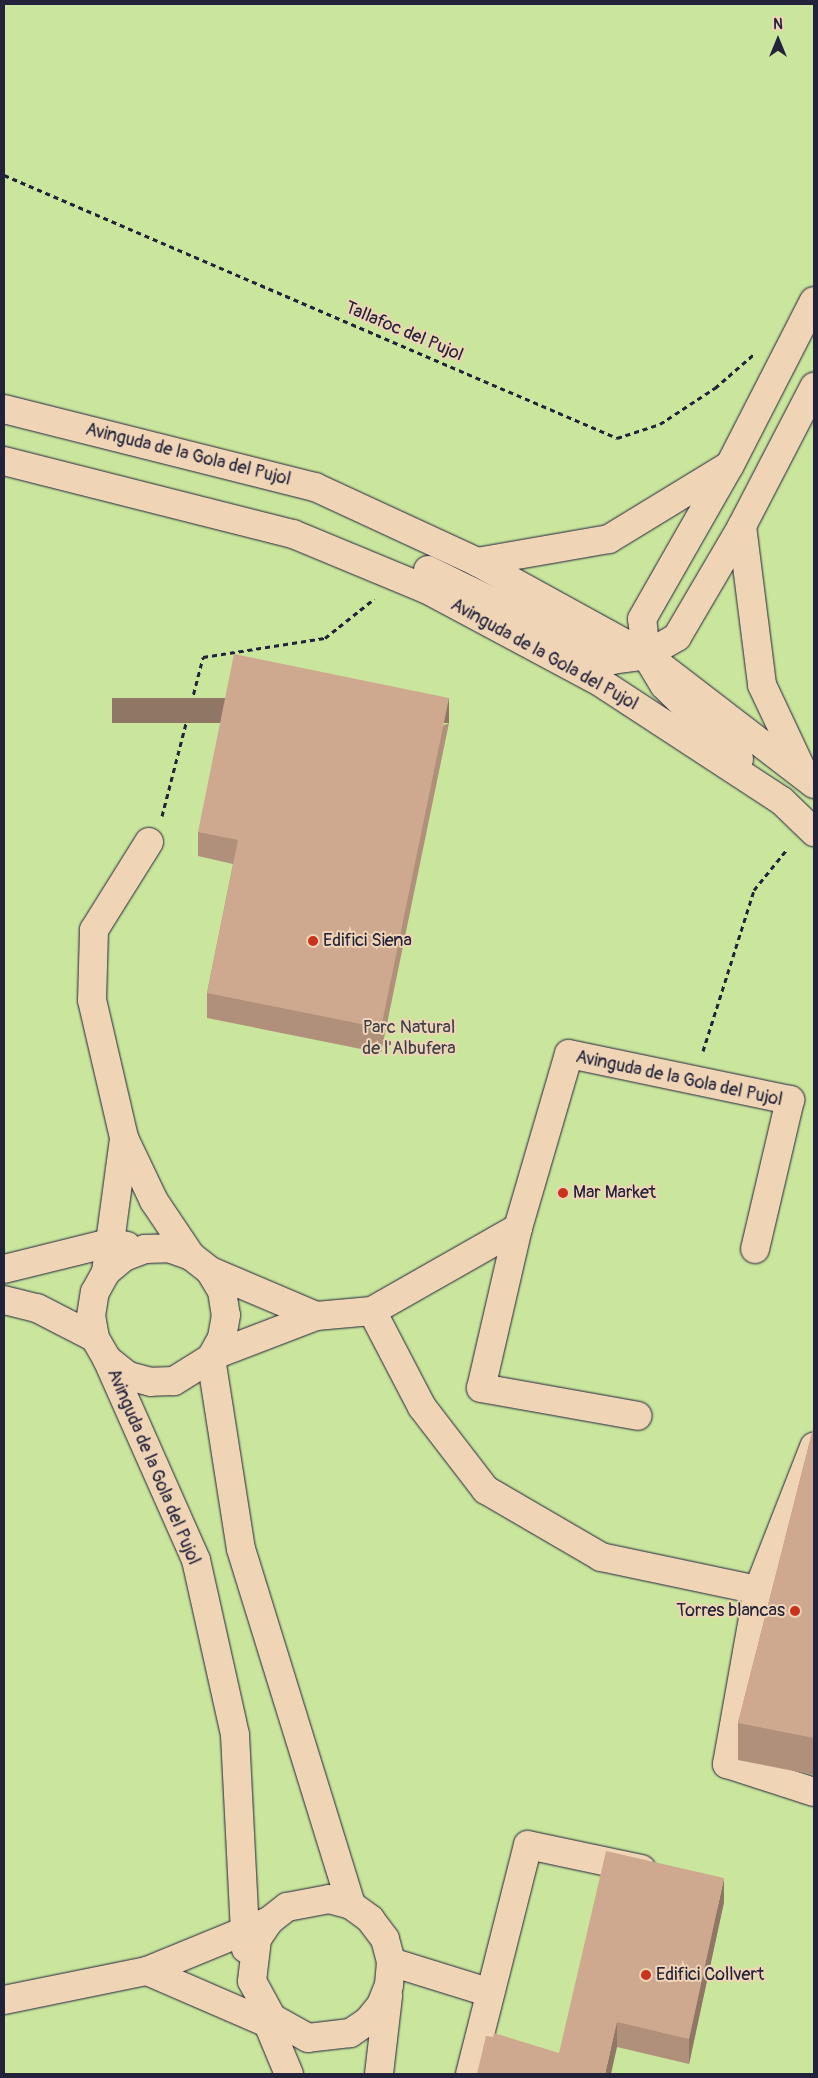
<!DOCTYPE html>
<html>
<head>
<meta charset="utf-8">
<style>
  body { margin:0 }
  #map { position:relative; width:818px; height:2078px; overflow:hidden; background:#efd0b1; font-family:Pangolin,sans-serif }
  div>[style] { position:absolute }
  .green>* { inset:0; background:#cae69d; transform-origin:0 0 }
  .path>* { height:3px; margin-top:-1.5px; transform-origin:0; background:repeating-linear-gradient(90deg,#22223b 0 5px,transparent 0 9px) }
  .roads { filter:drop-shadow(0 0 1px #22223b) drop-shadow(0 0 1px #22223b) }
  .minor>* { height:28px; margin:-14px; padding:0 14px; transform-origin:14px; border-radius:14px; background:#efd4b6 }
  .wall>* { inset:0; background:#b1907b }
  .shaded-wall>* { inset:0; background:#907664; transform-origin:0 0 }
  .building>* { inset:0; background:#cea88f }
  .dots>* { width:14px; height:14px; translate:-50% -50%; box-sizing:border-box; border:2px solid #efd4b6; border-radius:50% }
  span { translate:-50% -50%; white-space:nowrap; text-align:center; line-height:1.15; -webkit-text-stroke:4px #efd4b6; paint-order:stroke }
  .street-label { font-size:18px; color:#22223b }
  .poi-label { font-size:18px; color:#22223b }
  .left { translate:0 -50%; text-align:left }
  .right { translate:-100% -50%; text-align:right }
  .park-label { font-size:18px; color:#3b3f4a }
  .frame { position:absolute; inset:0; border:5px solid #22223b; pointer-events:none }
  .north { position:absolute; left:753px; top:15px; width:50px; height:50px; -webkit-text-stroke:4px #efd4b6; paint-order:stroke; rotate:0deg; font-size:14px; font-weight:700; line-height:20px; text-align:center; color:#22223b }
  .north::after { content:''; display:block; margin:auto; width:18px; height:22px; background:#22223b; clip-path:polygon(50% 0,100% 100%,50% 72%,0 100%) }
</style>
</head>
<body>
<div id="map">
  <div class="green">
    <i style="left:4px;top:4px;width:810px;height:2070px"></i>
  </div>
  <div class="path">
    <i style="left:4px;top:175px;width:667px;rotate:23.22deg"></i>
    <i style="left:617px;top:438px;width:45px;rotate:-18deg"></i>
    <i style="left:660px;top:424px;width:66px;rotate:-33.2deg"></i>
    <i style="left:715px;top:388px;width:52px;rotate:-41.1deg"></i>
    <i style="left:162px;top:816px;width:164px;rotate:-75.5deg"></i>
    <i style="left:203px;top:657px;width:123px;rotate:-8.9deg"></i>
    <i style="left:325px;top:638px;width:63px;rotate:-38.5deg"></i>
    <i style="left:703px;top:1051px;width:169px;rotate:-72.4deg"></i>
    <i style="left:754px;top:890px;width:54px;rotate:-51deg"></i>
  </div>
  <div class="roads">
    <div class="minor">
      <i style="left:4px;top:409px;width:321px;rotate:14.1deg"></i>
      <i style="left:315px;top:487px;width:179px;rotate:24.8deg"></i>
      <i style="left:477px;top:562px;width:193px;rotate:28.8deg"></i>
      <i style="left:646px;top:655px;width:212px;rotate:37.5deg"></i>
      <i style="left:4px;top:461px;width:298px;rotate:14.2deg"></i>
      <i style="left:293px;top:534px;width:144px;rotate:22.5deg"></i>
      <i style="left:426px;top:589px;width:197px;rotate:28.1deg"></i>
      <i style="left:600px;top:682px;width:217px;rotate:33.2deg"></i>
      <i style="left:782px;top:801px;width:45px;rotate:44.1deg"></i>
      <i style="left:742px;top:526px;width:160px;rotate:82.8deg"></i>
      <i style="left:762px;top:685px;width:96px;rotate:64.8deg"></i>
      <i style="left:477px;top:562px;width:134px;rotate:-9.9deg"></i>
      <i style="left:609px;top:539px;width:138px;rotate:-31.4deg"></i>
      <i style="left:428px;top:570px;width:205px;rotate:26.1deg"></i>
      <i style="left:612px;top:660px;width:34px;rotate:-8deg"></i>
      <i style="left:646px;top:655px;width:36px;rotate:-30deg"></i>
      <i style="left:677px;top:637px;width:129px;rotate:-59.6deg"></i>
      <i style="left:742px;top:526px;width:157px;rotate:-62.6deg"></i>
      <i style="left:739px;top:759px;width:105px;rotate:-135.4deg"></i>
      <i style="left:664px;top:685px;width:35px;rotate:-121deg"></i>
      <i style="left:646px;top:655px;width:36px;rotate:-96deg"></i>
      <i style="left:642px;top:619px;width:177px;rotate:-60.3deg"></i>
      <i style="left:730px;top:465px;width:184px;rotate:-62.9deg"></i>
      <i style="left:149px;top:842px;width:104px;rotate:122deg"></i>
      <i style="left:94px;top:930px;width:70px;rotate:91.6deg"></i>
      <i style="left:92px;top:1000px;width:142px;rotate:76.9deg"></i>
      <i style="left:124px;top:1138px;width:70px;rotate:64.5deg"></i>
      <i style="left:154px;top:1201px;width:66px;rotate:56.1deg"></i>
      <i style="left:518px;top:1228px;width:164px;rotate:103deg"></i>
      <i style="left:481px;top:1388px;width:159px;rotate:10.1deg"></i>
      <i style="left:4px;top:1269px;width:108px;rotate:-13.9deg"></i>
      <i style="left:109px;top:1243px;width:18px;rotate:9deg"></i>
      <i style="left:210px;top:1271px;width:115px;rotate:23deg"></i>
      <i style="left:106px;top:1272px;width:23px;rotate:-40deg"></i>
      <i style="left:124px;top:1257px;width:22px;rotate:-21deg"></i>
      <i style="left:145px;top:1249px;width:24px;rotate:-2deg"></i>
      <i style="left:169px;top:1248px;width:23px;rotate:20deg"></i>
      <i style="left:191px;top:1256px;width:24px;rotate:38deg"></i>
      <i style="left:210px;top:1271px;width:23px;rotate:59deg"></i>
      <i style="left:222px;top:1291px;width:24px;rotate:81deg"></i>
      <i style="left:226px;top:1315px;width:23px;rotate:100deg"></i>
      <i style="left:222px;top:1338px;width:23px;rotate:119deg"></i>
      <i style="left:211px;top:1358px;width:44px;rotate:148.1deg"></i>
      <i style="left:174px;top:1381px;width:23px;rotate:178deg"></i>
      <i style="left:151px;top:1382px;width:24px;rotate:-165deg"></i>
      <i style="left:128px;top:1376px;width:27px;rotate:-141deg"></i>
      <i style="left:107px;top:1359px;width:24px;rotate:-120deg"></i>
      <i style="left:95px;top:1338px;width:22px;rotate:-100deg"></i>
      <i style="left:91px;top:1316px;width:24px;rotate:-81deg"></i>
      <i style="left:95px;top:1292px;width:23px;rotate:-61deg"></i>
      <i style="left:106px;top:1272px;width:135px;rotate:-82.3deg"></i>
      <i style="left:4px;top:1300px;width:34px;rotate:14deg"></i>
      <i style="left:37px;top:1308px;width:65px;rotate:27.3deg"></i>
      <i style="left:372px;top:1311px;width:108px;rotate:62.5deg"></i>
      <i style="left:422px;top:1407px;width:105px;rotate:52.4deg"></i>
      <i style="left:486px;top:1490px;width:133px;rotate:30.2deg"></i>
      <i style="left:601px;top:1557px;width:160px;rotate:11.9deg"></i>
      <i style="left:758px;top:1590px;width:177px;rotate:100.1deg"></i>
      <i style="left:727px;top:1764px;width:91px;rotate:17.8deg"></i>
      <i style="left:212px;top:1356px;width:111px;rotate:-21deg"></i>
      <i style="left:316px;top:1316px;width:56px;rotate:-5.1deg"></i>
      <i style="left:372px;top:1311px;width:168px;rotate:-29.6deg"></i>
      <i style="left:518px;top:1228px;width:181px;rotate:-73.7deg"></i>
      <i style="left:569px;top:1054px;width:226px;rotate:11.8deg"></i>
      <i style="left:790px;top:1100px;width:153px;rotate:103.2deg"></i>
      <i style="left:211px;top:1358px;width:193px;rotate:81.1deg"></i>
      <i style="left:241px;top:1549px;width:373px;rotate:72.8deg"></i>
      <i style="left:107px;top:1359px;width:220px;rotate:66.1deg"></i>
      <i style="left:196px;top:1560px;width:179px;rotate:77.4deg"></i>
      <i style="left:235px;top:1735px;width:214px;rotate:87.1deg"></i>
      <i style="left:758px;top:1590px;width:154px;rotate:-68.6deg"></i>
      <i style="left:391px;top:1962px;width:102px;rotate:17.2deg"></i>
      <i style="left:147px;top:1971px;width:146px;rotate:23.4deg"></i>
      <i style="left:4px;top:2000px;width:146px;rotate:-11.5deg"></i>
      <i style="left:147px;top:1971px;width:132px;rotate:-22.3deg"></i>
      <i style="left:269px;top:1921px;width:23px;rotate:-38deg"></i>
      <i style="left:287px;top:1907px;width:43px;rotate:-10.8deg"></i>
      <i style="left:329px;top:1899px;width:23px;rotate:15deg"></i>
      <i style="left:351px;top:1905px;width:24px;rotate:36deg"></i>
      <i style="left:370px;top:1919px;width:25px;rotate:53deg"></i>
      <i style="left:385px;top:1939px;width:24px;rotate:75deg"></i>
      <i style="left:391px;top:1962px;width:23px;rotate:95deg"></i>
      <i style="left:389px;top:1985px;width:22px;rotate:112deg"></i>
      <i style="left:381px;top:2005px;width:21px;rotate:129deg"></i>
      <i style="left:368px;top:2021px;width:22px;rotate:146deg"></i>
      <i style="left:350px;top:2033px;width:42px;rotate:173.2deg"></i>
      <i style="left:308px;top:2038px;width:41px;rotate:-150.9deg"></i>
      <i style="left:272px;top:2018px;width:42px;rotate:-118.4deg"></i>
      <i style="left:252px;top:1981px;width:42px;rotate:-83.2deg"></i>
      <i style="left:257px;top:1939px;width:22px;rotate:-56deg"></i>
      <i style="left:264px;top:2014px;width:65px;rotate:67.4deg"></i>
      <i style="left:379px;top:2074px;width:79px;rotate:-83.4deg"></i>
      <i style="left:470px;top:2074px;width:236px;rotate:-75.8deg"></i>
      <i style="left:528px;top:1845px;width:116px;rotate:12deg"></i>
    </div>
  </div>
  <div class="wall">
    <i style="clip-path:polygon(449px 723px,381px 1053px,207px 1018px,207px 993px,233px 864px,198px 856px,198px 832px)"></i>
    <i style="clip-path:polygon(814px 1425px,814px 1775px,738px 1760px,738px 1723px)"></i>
    <i style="clip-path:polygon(724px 1902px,689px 2064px,617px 2047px,559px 2053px)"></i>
  </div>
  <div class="shaded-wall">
    <i style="left:449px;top:698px;width:25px;height:337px;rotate:90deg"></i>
    <i style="clip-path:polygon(724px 1878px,724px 1902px,689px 2064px,689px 2039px)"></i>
    <i style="clip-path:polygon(617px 2022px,617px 2047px,611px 2074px,605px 2074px)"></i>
  </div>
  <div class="building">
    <i style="clip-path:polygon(234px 654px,449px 698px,381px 1028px,207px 993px,238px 840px,198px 832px)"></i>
    <i style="clip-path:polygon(814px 1425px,814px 1738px,738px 1723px)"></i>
    <i style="clip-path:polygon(606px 1851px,724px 1878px,689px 2039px,617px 2022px,605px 2074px,477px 2074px,486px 2036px,493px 2037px,494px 2033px,559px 2053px)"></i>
  </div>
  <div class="dots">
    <i style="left:313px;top:941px;background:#c8321e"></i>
    <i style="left:563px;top:1193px;background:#c8321e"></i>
    <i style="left:795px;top:1611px;background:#c8321e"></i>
    <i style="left:646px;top:1975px;background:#c8321e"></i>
  </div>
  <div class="street-label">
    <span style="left:404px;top:332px;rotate:23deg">Tallafoc del Pujol</span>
    <span style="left:188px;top:455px;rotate:14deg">Avinguda de la Gola del Pujol</span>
    <span style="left:544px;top:655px;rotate:29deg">Avinguda de la Gola del Pujol</span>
    <span style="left:679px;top:1079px;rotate:12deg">Avinguda de la Gola del Pujol</span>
    <span style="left:153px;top:1467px;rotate:67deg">Avinguda de la Gola del Pujol</span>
  </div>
  <div class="poi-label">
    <span class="left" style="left:323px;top:941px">Edifici Siena</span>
    <span class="left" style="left:573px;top:1193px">Mar Market</span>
    <span class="right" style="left:785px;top:1611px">Torres blancas</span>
    <span class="left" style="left:656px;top:1975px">Edifici Collvert</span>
  </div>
  <div class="park-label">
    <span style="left:409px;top:1039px">Parc Natural<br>de l'Albufera</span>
  </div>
  <div class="frame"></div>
  <div class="north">N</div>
</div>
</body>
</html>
